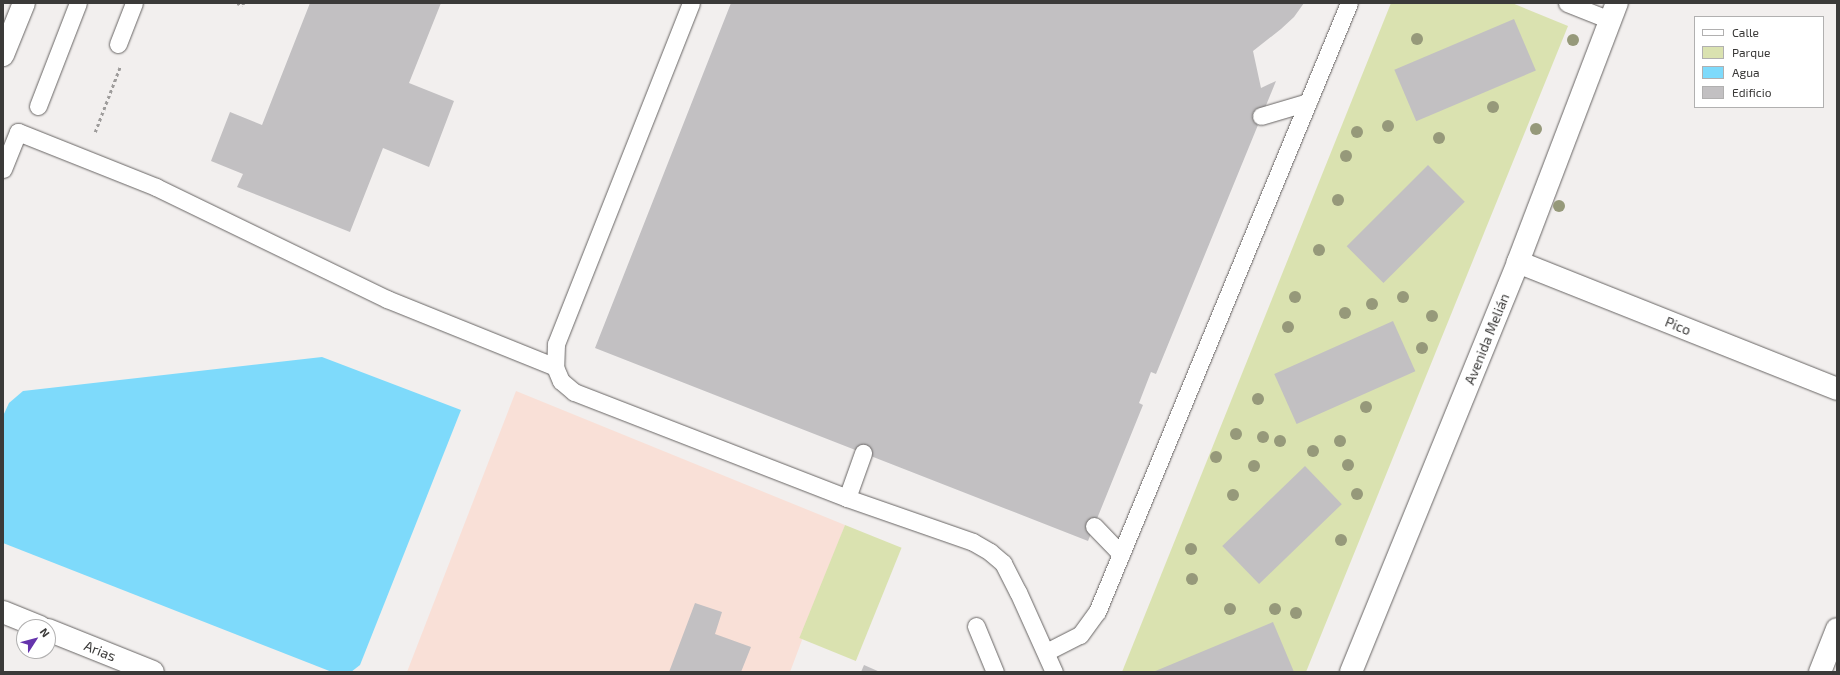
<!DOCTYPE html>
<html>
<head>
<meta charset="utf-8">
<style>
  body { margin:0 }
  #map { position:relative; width:1840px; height:675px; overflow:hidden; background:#f2efee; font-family:"Exo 2",sans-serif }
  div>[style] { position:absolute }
  .medical>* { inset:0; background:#f9e0d7 }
  .green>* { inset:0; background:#dae2b0; transform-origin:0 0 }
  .water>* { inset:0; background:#7edafb }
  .building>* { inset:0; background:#c2c0c2; transform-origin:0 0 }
  .path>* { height:2.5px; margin-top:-1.25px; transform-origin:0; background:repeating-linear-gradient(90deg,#9e9c9b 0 3px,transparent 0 6px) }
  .roads { filter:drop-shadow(0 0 1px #676463) drop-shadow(0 0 1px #676463) }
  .service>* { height:17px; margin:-8.5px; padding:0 8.5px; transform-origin:8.5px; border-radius:8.5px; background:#fff }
  .minor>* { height:22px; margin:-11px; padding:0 11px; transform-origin:11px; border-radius:11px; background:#fff }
  .tertiary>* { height:22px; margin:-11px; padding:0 11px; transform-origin:11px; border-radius:11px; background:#fff }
  .trees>* { width:12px; height:12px; margin:-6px; border-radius:50%; background:#96997a }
  span { translate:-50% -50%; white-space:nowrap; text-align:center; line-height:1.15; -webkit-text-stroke:3px #fff; paint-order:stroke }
  .street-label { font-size:14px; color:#3b3a39 }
  .frame { position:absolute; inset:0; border:4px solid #3b3a39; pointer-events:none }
  .legend { position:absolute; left:1694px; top:16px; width:130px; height:92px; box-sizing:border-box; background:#fff; border:1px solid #b1b0b0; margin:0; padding:5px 7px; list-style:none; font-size:12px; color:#3b3a39 }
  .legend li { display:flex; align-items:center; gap:8px; height:20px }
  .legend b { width:20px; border:1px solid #b1b0b0 }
  .north { position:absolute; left:16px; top:619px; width:40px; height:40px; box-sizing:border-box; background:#fff; border:1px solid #b1b0b0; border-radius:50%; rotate:54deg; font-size:11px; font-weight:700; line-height:16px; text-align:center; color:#3b3a39 }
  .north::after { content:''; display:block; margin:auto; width:14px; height:18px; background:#6534ac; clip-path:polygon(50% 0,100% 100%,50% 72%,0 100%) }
</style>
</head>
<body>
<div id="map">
  <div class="medical">
    <i style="clip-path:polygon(516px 391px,845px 525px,790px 672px,407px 672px)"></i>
  </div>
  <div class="green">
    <i style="clip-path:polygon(1391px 3px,1512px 3px,1568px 26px,1306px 672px,1122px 672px)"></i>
    <i style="left:845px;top:525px;width:61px;height:122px;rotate:22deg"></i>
  </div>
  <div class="water">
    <i style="clip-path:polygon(322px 357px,461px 410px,360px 665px,351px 672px,332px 672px,3px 543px,3px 416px,9px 403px,23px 391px)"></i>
  </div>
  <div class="building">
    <i style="clip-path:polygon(310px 3px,441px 3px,409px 83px,454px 101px,429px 167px,383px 148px,350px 232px,237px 187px,243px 174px,211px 161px,230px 112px,262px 125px)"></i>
    <i style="clip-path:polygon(731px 3px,1304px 3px,1294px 17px,1281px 29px,1253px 51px,1261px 88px,1276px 81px,1156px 374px,1151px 372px,1139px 403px,1143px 405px,1088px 541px,595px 348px)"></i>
    <i style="left:1514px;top:19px;width:56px;height:130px;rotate:67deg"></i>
    <i style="left:1428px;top:165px;width:52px;height:115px;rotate:45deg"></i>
    <i style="left:1393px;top:321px;width:55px;height:130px;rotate:66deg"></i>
    <i style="left:1305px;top:466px;width:53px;height:115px;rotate:46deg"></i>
    <i style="clip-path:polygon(695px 603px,722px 612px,715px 634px,751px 647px,741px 672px,669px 672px)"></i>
    <i style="clip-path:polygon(1273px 622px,1294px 672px,1153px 672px)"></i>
    <i style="clip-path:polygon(864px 665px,880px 672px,861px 672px)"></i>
  </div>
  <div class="path">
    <i style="left:237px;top:3px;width:6px;rotate:18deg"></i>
    <i style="left:243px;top:5px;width:2px;rotate:-90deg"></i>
    <i style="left:95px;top:132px;width:70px;rotate:-69deg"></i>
  </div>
  <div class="roads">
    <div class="service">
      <i style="left:691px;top:3px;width:367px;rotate:111.6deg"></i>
      <i style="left:556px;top:344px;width:23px;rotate:92deg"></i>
      <i style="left:555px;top:367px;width:15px;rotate:67deg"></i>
      <i style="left:561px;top:381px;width:17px;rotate:40deg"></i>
      <i style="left:574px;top:392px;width:293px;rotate:21.2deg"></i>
      <i style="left:847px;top:498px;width:133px;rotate:19.2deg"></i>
      <i style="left:973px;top:542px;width:20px;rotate:30deg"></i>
      <i style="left:990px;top:552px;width:17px;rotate:40deg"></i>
      <i style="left:1003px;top:563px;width:33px;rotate:63deg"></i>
      <i style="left:1018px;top:592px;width:88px;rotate:65.8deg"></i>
      <i style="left:1567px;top:3px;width:46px;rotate:21.6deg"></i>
      <i style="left:118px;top:44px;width:44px;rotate:-68.7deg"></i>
      <i style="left:38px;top:106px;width:110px;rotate:-68.8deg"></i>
      <i style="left:1261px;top:116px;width:49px;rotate:-16.6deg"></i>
      <i style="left:3px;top:169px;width:40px;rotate:-68deg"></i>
      <i style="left:18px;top:132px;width:149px;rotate:21.7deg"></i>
      <i style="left:156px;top:187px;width:257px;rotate:25.9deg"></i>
      <i style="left:387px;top:299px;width:181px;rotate:22deg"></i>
      <i style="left:847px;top:498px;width:48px;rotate:-70.4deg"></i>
      <i style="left:1094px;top:526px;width:39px;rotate:46deg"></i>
      <i style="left:976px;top:626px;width:50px;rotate:67.6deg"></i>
      <i style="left:1046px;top:652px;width:38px;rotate:-27deg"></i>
      <i style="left:1080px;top:635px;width:29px;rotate:-54deg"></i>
      <i style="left:1097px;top:612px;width:659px;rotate:-67.52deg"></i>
    </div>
    <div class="minor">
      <i style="left:3px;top:55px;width:56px;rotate:-68deg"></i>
      <i style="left:1518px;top:262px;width:343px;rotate:21.7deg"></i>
      <i style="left:3px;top:612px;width:40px;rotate:22deg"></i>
      <i style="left:48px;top:630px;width:113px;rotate:21.8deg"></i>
      <i style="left:1820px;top:672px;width:46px;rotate:-68.4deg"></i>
    </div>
    <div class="tertiary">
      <i style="left:1351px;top:672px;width:443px;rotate:-67.8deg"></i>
      <i style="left:1518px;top:262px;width:277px;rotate:-69.1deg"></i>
    </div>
  </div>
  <div class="trees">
    <i style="left:1417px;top:39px"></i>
    <i style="left:1573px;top:40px"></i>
    <i style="left:1493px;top:107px"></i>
    <i style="left:1388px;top:126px"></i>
    <i style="left:1536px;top:129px"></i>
    <i style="left:1357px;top:132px"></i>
    <i style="left:1439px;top:138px"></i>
    <i style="left:1346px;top:156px"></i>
    <i style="left:1338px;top:200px"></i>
    <i style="left:1559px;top:206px"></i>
    <i style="left:1319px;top:250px"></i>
    <i style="left:1295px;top:297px"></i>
    <i style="left:1403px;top:297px"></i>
    <i style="left:1372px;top:304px"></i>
    <i style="left:1345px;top:313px"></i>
    <i style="left:1432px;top:316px"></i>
    <i style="left:1288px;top:327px"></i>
    <i style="left:1422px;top:348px"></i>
    <i style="left:1258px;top:399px"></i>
    <i style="left:1366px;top:407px"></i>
    <i style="left:1236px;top:434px"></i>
    <i style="left:1263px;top:437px"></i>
    <i style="left:1280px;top:441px"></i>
    <i style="left:1340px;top:441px"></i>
    <i style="left:1313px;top:451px"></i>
    <i style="left:1216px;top:457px"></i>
    <i style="left:1348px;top:465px"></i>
    <i style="left:1254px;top:466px"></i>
    <i style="left:1357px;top:494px"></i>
    <i style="left:1233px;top:495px"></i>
    <i style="left:1341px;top:540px"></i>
    <i style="left:1191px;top:549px"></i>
    <i style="left:1192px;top:579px"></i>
    <i style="left:1230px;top:609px"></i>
    <i style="left:1275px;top:609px"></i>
    <i style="left:1296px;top:613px"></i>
  </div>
  <div class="street-label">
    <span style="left:1678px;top:326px;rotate:22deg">Pico</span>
    <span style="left:1487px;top:339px;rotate:-68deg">Avenida Melián</span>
    <span style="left:100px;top:651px;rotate:22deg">Arias</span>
  </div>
  <div class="frame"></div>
  <ul class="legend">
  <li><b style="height:5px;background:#fff"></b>Calle</li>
  <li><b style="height:11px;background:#dae2b0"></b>Parque</li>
  <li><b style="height:11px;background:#7edafb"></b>Agua</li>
  <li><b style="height:11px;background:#c2c0c2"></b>Edificio</li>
  </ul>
  <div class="north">N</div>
</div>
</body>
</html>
